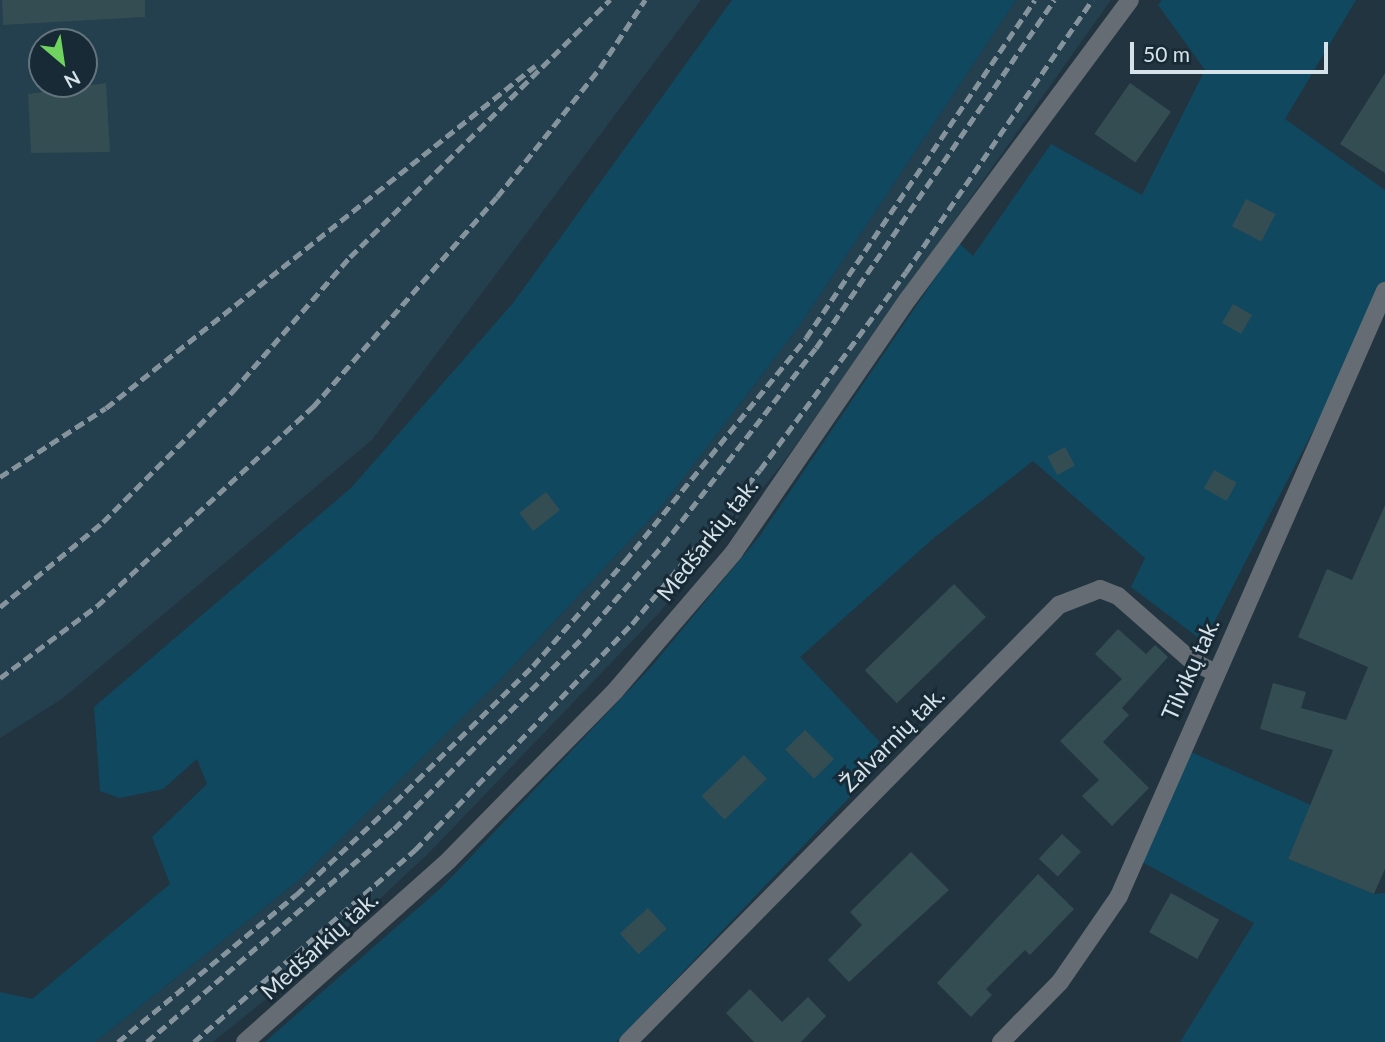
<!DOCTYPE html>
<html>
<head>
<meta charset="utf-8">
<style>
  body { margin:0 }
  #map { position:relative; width:1385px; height:1042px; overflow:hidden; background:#21343f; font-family:Lato,sans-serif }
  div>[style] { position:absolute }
  .built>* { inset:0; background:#243f4d }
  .green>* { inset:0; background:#104860 }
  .building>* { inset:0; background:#344d53; transform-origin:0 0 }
  .street>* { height:18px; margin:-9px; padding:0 9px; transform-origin:9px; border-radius:9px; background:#656c73 }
  .rail>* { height:5px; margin-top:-2.5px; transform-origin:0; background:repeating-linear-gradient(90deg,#84939c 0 10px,transparent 0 15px) }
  span { translate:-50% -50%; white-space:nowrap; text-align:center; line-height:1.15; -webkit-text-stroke:6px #172a35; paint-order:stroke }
  .street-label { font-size:23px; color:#d6e2e9 }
  .north { position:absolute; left:28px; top:28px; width:70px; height:70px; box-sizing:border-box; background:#172a35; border:2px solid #63747d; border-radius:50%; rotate:151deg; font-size:19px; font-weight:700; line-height:28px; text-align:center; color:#d6e2e9 }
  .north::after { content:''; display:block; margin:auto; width:24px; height:32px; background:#70d35f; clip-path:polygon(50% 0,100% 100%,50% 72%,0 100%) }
  .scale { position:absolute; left:1130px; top:42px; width:198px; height:32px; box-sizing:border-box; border:4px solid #d6e2e9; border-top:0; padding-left:9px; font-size:21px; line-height:24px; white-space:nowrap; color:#d6e2e9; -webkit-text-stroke:5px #172a35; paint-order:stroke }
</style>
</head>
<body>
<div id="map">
  <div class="built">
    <i style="clip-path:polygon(evenodd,0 0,701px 0,372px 440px,62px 699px,0 738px,0 0,42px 42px,84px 42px,84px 84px,42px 84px,42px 42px)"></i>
    <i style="clip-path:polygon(1016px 0,1111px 0,780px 467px,659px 613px,429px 853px,312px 962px,213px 1042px,95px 1042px,299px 880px,498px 682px,662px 506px,800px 325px)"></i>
  </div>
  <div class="green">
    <i style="clip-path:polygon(732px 0,1016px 0,800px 325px,662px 506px,498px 682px,299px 880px,95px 1042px,0 1042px,0 992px,32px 999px,170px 884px,152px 837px,207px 784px,197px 759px,163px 789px,120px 798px,100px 791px,94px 707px,351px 488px,513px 303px)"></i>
    <i style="clip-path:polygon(1162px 0,1356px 0,1285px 119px,1385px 190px,1385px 291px,1204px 642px,1131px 587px,1145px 558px,1033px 461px,935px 537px,800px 657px,891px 754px,616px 1042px,265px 1042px,442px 887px,651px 667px,759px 537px,959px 243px,973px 256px,1051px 144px,1142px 195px,1205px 70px,1158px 5px)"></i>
    <i style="clip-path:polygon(1182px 748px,1311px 805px,1288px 859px,1374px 894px,1385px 893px,1385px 1042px,1180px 1042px,1254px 923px,1135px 858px)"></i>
  </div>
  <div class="building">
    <i style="clip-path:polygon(2px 0,145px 0,145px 17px,3px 25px)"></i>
    <i style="clip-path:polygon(1385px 73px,1385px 173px,1340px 144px)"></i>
    <i style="clip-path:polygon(106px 83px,110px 152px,31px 153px,28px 94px)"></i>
    <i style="left:1130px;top:83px;width:50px;height:62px;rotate:35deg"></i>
    <i style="left:1246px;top:199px;width:33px;height:31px;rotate:27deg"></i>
    <i style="left:1233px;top:304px;width:22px;height:22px;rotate:30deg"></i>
    <i style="left:1065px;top:447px;width:21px;height:20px;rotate:62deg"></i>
    <i style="left:1214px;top:470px;width:26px;height:21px;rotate:29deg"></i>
    <i style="left:546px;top:492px;width:23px;height:34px;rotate:52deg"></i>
    <i style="clip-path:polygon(1385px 505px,1385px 869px,1374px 894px,1288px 859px,1333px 750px,1260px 729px,1273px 683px,1306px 692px,1301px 708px,1346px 720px,1368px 667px,1298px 637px,1327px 569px,1352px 580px)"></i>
    <i style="left:954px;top:584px;width:46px;height:124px;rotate:46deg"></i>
    <i style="clip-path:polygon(1118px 629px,1146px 654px,1155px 645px,1168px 657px,1122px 708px,1129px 715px,1103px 742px,1149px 788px,1112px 826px,1082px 796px,1099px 780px,1060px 741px,1122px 679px,1095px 654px)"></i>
    <i style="left:805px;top:730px;width:41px;height:28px;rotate:45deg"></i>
    <i style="left:744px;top:755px;width:33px;height:59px;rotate:46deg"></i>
    <i style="left:1062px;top:834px;width:26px;height:34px;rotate:43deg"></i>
    <i style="clip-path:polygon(911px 852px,949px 890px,849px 982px,828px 960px,862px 925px,850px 912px)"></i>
    <i style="clip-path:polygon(1038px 874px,1074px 909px,1030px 955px,1025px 950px,986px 989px,992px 995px,971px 1017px,937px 983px)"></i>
    <i style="left:1171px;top:893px;width:55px;height:45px;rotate:29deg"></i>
    <i style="left:648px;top:908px;width:28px;height:38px;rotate:48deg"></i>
    <i style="clip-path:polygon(750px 989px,782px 1022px,808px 997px,826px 1016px,801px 1042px,754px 1042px,726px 1013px)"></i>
  </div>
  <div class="street">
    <i style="left:245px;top:1042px;width:273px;rotate:-41.7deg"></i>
    <i style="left:449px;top:860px;width:237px;rotate:-45.5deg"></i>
    <i style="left:615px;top:691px;width:183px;rotate:-49.4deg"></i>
    <i style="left:734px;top:552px;width:307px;rotate:-55.5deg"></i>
    <i style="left:908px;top:299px;width:372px;rotate:-53.4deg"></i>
    <i style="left:628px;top:1042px;width:614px;rotate:-45.4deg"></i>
    <i style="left:1059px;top:605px;width:44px;rotate:-21.3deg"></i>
    <i style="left:1100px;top:589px;width:19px;rotate:21deg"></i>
    <i style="left:1118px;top:596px;width:98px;rotate:41.3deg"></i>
    <i style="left:1192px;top:661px;width:25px;rotate:27deg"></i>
    <i style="left:1001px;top:1042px;width:84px;rotate:-45.5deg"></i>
    <i style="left:1060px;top:982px;width:104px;rotate:-55.5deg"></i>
    <i style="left:1119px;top:896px;width:661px;rotate:-66.27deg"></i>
  </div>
  <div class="rail">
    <i style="left:0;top:477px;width:126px;rotate:-33.1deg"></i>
    <i style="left:106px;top:408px;width:549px;rotate:-38.56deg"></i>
    <i style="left:0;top:607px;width:134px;rotate:-39.5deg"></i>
    <i style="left:103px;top:522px;width:185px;rotate:-45.2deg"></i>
    <i style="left:233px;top:391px;width:178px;rotate:-48.9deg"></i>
    <i style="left:350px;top:257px;width:366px;rotate:-44.7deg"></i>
    <i style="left:0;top:678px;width:121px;rotate:-36.6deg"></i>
    <i style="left:97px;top:606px;width:294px;rotate:-42.7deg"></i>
    <i style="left:313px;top:407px;width:279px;rotate:-48.8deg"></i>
    <i style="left:497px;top:197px;width:165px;rotate:-51.4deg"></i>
    <i style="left:600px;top:68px;width:82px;rotate:-56.5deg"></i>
    <i style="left:118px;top:1042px;width:231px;rotate:-39.6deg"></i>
    <i style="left:296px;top:895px;width:136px;rotate:-43.2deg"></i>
    <i style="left:395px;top:802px;width:194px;rotate:-44.6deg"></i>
    <i style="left:533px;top:666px;width:140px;rotate:-48.8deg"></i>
    <i style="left:625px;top:561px;width:287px;rotate:-50.9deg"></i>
    <i style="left:806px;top:338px;width:408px;rotate:-55.9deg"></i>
    <i style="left:147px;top:1042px;width:326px;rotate:-40.8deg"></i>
    <i style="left:394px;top:829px;width:271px;rotate:-45.4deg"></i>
    <i style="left:584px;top:636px;width:121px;rotate:-49deg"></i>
    <i style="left:663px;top:545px;width:249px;rotate:-52.2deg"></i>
    <i style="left:816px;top:348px;width:422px;rotate:-55.6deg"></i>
    <i style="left:194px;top:1042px;width:293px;rotate:-41deg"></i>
    <i style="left:415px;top:850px;width:313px;rotate:-46.2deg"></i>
    <i style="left:632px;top:624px;width:200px;rotate:-50.3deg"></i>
    <i style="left:760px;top:470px;width:246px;rotate:-53.6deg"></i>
    <i style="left:906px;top:272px;width:330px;rotate:-55.6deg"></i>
  </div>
  <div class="street-label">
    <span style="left:707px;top:539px;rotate:-52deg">Medšarkių tak.</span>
    <span style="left:1190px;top:669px;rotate:-66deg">Tilvikų tak.</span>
    <span style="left:892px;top:739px;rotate:-45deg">Žalvarnių tak.</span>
    <span style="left:319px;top:945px;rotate:-42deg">Medšarkių tak.</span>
  </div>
  <div class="north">N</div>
  <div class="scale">50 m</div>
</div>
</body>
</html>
